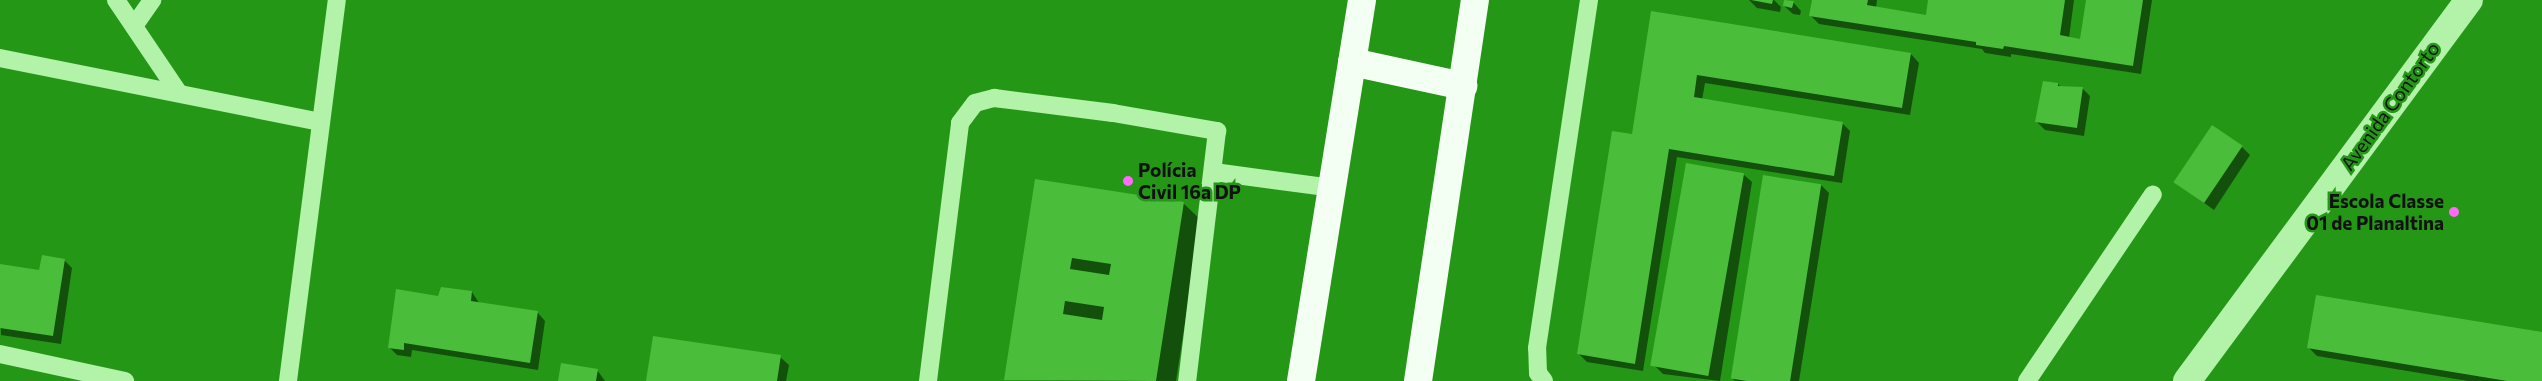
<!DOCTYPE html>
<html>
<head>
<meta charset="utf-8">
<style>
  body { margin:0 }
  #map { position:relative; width:2542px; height:381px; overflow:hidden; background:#259716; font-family:Commissioner,sans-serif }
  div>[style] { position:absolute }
  .shadow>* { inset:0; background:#0007 }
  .building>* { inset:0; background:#4abd3b; transform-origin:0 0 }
  .lane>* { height:18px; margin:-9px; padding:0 9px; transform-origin:9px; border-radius:9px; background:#b2f2a9 }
  .street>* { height:28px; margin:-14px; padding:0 14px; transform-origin:14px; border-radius:14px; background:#b2f2a9 }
  .primary>* { height:28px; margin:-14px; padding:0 14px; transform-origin:14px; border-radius:14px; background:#f4fff4 }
  .dots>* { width:14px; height:14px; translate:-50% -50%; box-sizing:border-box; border:2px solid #259716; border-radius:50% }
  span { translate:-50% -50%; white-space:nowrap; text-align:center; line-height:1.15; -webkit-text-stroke:5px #259716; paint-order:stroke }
  .street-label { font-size:19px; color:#111 }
  .poi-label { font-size:19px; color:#111; font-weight:700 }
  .left { translate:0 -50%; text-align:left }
  .right { translate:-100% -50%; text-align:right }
</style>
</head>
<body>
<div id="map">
  <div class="shadow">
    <i style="clip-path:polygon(1749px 0,1774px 0,1781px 7px,1780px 12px,1757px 8px)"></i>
    <i style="clip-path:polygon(1813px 0,1877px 0,1876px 8px,1927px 16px,1929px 0,2074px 0,2069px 38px,2082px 40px,2087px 0,2152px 0,2141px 74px,2011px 54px,2011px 57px,1985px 53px,1982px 49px,1819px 24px,1811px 16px)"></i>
    <i style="clip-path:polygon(1793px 2px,1801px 11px,1800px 15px,1793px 14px,1784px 6px)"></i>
    <i style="clip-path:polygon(1652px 13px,1911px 54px,1919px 63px,1910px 115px,1705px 83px,1702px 100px,1842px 123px,1850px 131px,1842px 183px,1677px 157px,1643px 371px,1587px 362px,1578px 353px,1633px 136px)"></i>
    <i style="clip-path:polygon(2058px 84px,2061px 87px,2082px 88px,2090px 96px,2084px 136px,2045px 130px,2037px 122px)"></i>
    <i style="clip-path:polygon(2242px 147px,2250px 155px,2214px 210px,2175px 182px)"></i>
    <i style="clip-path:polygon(1743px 174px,1752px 182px,1720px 381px,1663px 374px,1655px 366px)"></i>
    <i style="clip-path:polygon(1036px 180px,1183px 203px,1201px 220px,1176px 381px,1005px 380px)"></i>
    <i style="clip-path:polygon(1821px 185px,1829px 193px,1799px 381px,1735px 381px,1732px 378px)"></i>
    <i style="clip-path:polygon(64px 260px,72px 268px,61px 344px,1px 335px,0 266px,40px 272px)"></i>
    <i style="clip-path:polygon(472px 292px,479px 303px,537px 312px,545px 321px,538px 370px,412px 350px,411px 357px,397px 355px,389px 347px,439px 297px)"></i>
    <i style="clip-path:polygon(2542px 334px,2542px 381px,2468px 381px,2317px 356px,2309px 348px)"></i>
    <i style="clip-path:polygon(780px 357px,789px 365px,786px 381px,647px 381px)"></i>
    <i style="clip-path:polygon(597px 370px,605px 381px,559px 381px)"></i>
  </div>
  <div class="building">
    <i style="clip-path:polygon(1751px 0,1773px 0,1772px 4px)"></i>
    <i style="clip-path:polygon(1784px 0,1794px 1px,1792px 8px,1783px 6px)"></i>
    <i style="clip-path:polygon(1812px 0,1868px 0,1867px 5px,1926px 15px,1928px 0,2065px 0,2060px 35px,2080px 39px,2086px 0,2143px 0,2133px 66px,2004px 46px,2003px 49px,1976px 45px,1976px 42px,1809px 16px)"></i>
    <i style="clip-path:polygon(1651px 11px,1911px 53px,1902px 108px,1697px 75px,1694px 97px,1843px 122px,1834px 176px,1669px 149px,1635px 364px,1577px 354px,1612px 131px,1632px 134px)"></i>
    <i style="clip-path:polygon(2043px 81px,2058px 83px,2058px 86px,2083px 87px,2077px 128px,2035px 122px)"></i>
    <i style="left:2212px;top:125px;width:37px;height:69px;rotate:34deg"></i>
    <i style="left:1686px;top:163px;width:59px;height:206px;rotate:10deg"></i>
    <i style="left:1763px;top:175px;width:59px;height:206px;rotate:9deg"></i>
    <i style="clip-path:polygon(evenodd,1035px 179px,1184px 202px,1156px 381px,1004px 380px,1035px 179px,1072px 258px,1111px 264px,1109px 275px,1070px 269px,1072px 258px,1035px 179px,1065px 301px,1104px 307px,1102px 320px,1063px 314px,1065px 301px)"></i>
    <i style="clip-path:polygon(42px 255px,65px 259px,53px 336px,0 328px,0 264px,39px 270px)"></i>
    <i style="clip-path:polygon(441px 287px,472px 291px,471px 301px,538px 311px,530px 363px,404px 343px,404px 350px,388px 348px,396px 289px,438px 296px)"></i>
    <i style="clip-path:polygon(2316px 295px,2542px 332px,2542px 381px,2507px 381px,2307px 348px)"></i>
    <i style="clip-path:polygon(653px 336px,781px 355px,777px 381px,646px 381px)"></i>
    <i style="clip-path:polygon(561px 363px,598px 369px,596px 381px,558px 381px)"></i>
  </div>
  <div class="lane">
    <i style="left:116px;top:0;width:111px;rotate:56deg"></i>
    <i style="left:134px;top:26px;width:32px;rotate:-55deg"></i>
    <i style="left:0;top:58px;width:326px;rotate:11.3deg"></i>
    <i style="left:1214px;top:172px;width:119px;rotate:7.7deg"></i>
    <i style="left:0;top:354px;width:128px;rotate:12.2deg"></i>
    <i style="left:288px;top:381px;width:384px;rotate:-82.7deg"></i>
    <i style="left:928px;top:381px;width:260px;rotate:-82.9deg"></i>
    <i style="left:960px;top:123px;width:25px;rotate:-53deg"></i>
    <i style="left:975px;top:103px;width:20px;rotate:-15deg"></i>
    <i style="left:994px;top:98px;width:120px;rotate:7.2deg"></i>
    <i style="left:1113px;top:113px;width:106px;rotate:9.8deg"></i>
    <i style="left:1217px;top:131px;width:252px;rotate:96.8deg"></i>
    <i style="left:1544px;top:381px;width:10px;rotate:-127deg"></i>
    <i style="left:1538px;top:373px;width:25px;rotate:-92deg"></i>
    <i style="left:1537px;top:348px;width:352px;rotate:-81.5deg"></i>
    <i style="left:2027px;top:381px;width:225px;rotate:-56deg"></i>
  </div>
  <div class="street">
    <i style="left:2187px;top:381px;width:474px;rotate:-53.5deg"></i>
  </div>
  <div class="primary">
    <i style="left:1352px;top:62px;width:114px;rotate:12.2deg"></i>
    <i style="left:1301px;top:381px;width:386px;rotate:-80.9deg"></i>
    <i style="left:1418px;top:381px;width:385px;rotate:-81.5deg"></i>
  </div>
  <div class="dots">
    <i style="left:1128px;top:181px;background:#ff6af9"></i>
    <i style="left:2454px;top:212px;background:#ff6af9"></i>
  </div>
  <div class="street-label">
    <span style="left:2390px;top:106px;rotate:-54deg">Avenida Contorto</span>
  </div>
  <div class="poi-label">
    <span class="left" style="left:1138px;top:181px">Polícia<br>Civil 16a DP</span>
    <span class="right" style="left:2444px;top:212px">Escola Classe<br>01 de Planaltina</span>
  </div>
</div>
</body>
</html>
